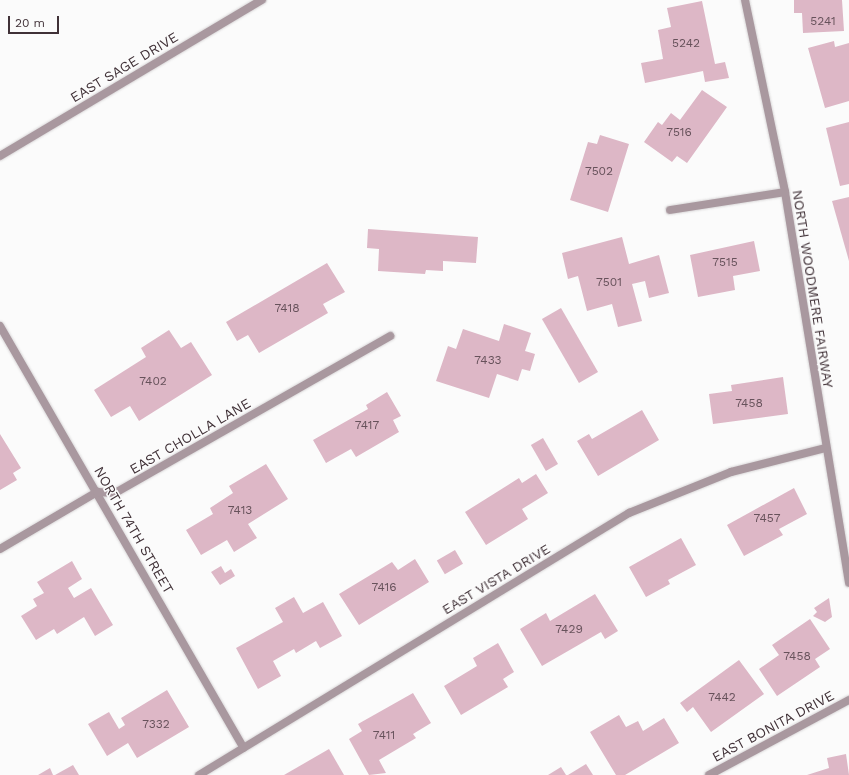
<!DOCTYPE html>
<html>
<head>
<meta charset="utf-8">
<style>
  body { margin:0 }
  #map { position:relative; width:849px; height:775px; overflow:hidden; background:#fbfbfb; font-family:"Work Sans",sans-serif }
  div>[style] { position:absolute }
  .building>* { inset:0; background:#ddb7c6; transform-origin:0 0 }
  .roads { filter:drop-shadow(0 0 1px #d9d7d8) drop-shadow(0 0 1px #d9d7d8) }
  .street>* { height:8px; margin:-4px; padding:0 4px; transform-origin:4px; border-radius:4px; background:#a9989f }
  span { translate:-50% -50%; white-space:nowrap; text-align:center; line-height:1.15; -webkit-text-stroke:3px #fbfbfb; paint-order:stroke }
  .number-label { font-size:12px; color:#67525b }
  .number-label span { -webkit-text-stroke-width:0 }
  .street-label { font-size:14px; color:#403137 }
  .scale { position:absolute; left:8px; top:16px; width:51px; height:18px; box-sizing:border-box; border:2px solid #403137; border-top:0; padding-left:5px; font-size:12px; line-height:14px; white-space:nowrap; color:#403137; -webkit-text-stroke:3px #fbfbfb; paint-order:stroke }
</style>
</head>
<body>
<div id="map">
  <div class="building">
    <i style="clip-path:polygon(794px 0,842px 0,844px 31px,803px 33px,802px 13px,794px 13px)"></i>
    <i style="clip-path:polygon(702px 1px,715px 64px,725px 62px,729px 78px,705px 82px,703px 71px,645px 83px,641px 63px,663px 59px,658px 30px,671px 27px,667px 8px)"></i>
    <i style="clip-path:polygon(834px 41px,835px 47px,849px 43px,849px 101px,825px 108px,808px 48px)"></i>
    <i style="clip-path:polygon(702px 90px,727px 107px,687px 163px,677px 156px,672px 162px,644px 142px,658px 122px,662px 125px,671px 113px,680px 120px)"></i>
    <i style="clip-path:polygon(849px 122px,849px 184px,840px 186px,826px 128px)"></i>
    <i style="clip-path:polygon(600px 135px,629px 144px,608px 212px,570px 200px,588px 142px,597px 144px)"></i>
    <i style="clip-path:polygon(849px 197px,849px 261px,832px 201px)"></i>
    <i style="clip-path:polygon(368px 229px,478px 237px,476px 263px,443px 261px,443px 271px,426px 270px,425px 274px,378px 271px,379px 249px,367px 248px)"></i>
    <i style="clip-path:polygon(622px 237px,629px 264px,659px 255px,669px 293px,649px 298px,645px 281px,632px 284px,642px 321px,618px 327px,612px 304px,587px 311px,578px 276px,568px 279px,562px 253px)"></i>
    <i style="clip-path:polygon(754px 241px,760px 271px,733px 276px,735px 290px,698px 297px,690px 255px)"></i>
    <i style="clip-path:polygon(327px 263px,345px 292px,323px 304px,328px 313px,259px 353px,248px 335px,237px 341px,226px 322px)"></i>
    <i style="left:561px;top:308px;width:74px;height:22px;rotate:60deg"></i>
    <i style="clip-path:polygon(504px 324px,531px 333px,525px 351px,535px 354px,530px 371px,522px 369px,518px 381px,497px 374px,489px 398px,436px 381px,448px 346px,456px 349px,463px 329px,499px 341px)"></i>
    <i style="clip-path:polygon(169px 330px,181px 348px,191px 342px,212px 375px,139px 421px,130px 406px,111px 417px,94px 390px,146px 357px,141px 348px)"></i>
    <i style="clip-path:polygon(783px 377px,788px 414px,713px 424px,709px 394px,732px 391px,731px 385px)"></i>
    <i style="clip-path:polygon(387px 392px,401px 416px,393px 420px,399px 432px,356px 457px,351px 449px,326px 463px,313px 440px,368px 409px,366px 405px)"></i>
    <i style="clip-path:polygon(642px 410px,659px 440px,598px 476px,577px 441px,589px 434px,592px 439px)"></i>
    <i style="clip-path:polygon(0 434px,21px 468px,13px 473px,17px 480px,0 490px)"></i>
    <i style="left:543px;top:438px;width:30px;height:14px;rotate:60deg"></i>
    <i style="clip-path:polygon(266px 464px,288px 499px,248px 524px,257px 538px,234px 552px,227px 540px,201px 555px,186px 530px,213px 514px,210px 508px,233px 493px,229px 486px)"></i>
    <i style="clip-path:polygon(536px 474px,548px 493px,522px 509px,528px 519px,486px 545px,465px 512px,519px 478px,522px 483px)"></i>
    <i style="clip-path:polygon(794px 488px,807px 514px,779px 529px,783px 535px,744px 556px,727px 525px)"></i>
    <i style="clip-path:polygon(681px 538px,696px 565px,668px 580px,670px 584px,646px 597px,629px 567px)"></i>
    <i style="left:455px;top:550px;width:16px;height:21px;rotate:60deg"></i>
    <i style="clip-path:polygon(415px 559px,429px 582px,359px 625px,339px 594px,392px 562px,398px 570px)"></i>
    <i style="clip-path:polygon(72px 561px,82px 579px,68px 588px,74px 598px,91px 588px,113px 625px,95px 636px,84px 617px,57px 634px,54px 629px,36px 640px,21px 616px,37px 606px,33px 599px,44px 593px,37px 582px)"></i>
    <i style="clip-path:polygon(221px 566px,225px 573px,231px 569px,235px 576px,220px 585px,211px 572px)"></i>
    <i style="clip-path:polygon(595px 594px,618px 631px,605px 639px,601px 632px,542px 666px,520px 629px,546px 613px,550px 621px)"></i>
    <i style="clip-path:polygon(294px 597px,303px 613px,323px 602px,342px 636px,320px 648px,316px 641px,296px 653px,294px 649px,273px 661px,281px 676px,258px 689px,236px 648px,283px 622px,275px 608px)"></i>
    <i style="clip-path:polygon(829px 598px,832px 617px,825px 622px,813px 616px,817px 612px,814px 608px)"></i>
    <i style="clip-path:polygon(810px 619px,830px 649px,815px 659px,820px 667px,777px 696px,759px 669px,779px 655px,772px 645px)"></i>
    <i style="clip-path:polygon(498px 643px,514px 672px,503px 679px,508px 687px,461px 715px,444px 686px,477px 666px,473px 658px)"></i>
    <i style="clip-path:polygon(739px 660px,764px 694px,711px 732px,693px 707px,687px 712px,680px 703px)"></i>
    <i style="clip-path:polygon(167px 690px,189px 727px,137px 758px,128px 743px,107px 756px,88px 724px,109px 712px,119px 729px,125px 725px,121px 718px)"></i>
    <i style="clip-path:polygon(413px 693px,431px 723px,413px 734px,416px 738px,379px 760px,386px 773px,369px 775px,349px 739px,362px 731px,358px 724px)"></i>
    <i style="clip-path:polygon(619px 715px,626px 727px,638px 721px,643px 731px,664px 718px,679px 743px,625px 775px,616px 775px,590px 732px)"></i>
    <i style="clip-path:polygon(329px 749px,344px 775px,284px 775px)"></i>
    <i style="clip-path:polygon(846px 754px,849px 775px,807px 775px,829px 768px,827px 758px)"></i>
    <i style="clip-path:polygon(586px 764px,593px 775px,568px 775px)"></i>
    <i style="clip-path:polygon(73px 765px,79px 775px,55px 775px)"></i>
    <i style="clip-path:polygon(561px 767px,566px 775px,548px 775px)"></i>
    <i style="clip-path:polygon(50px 768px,53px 775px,38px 775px)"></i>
  </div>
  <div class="roads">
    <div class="street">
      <i style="left:745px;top:0;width:196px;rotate:78.2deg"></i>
      <i style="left:785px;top:192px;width:396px;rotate:80.7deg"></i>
      <i style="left:0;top:156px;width:305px;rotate:-30.8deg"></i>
      <i style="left:670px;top:210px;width:116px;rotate:-8.9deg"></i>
      <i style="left:0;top:326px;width:487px;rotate:60deg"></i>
      <i style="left:0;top:549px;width:113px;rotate:-30.4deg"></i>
      <i style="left:97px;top:492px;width:18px;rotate:3deg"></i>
      <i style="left:115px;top:493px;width:317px;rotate:-29.7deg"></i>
      <i style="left:199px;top:775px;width:504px;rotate:-31.35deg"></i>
      <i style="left:629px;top:513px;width:110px;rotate:-21.9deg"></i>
      <i style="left:731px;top:472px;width:97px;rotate:-14.3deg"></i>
      <i style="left:709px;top:775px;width:159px;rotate:-28.2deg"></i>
    </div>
  </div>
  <div class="number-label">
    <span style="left:823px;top:22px">5241</span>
    <span style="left:686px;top:44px">5242</span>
    <span style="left:679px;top:133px">7516</span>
    <span style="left:599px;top:172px">7502</span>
    <span style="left:725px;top:263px">7515</span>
    <span style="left:609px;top:283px">7501</span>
    <span style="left:287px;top:309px">7418</span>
    <span style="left:488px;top:361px">7433</span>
    <span style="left:153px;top:382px">7402</span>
    <span style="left:749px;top:404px">7458</span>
    <span style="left:367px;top:426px">7417</span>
    <span style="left:240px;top:511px">7413</span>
    <span style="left:767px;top:519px">7457</span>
    <span style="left:384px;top:588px">7416</span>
    <span style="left:569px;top:630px">7429</span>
    <span style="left:797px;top:657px">7458</span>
    <span style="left:722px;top:698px">7442</span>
    <span style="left:156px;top:725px">7332</span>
    <span style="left:384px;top:736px">7411</span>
  </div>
  <div class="street-label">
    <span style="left:124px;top:67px;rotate:-31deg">EAST SAGE DRIVE</span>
    <span style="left:813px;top:289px;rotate:81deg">NORTH WOODMERE FAIRWAY</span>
    <span style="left:190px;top:436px;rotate:-30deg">EAST CHOLLA LANE</span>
    <span style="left:134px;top:530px;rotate:60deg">NORTH 74TH STREET</span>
    <span style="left:496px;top:579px;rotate:-31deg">EAST VISTA DRIVE</span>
    <span style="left:773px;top:726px;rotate:-28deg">EAST BONITA DRIVE</span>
  </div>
  <div class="scale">20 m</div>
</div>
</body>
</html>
